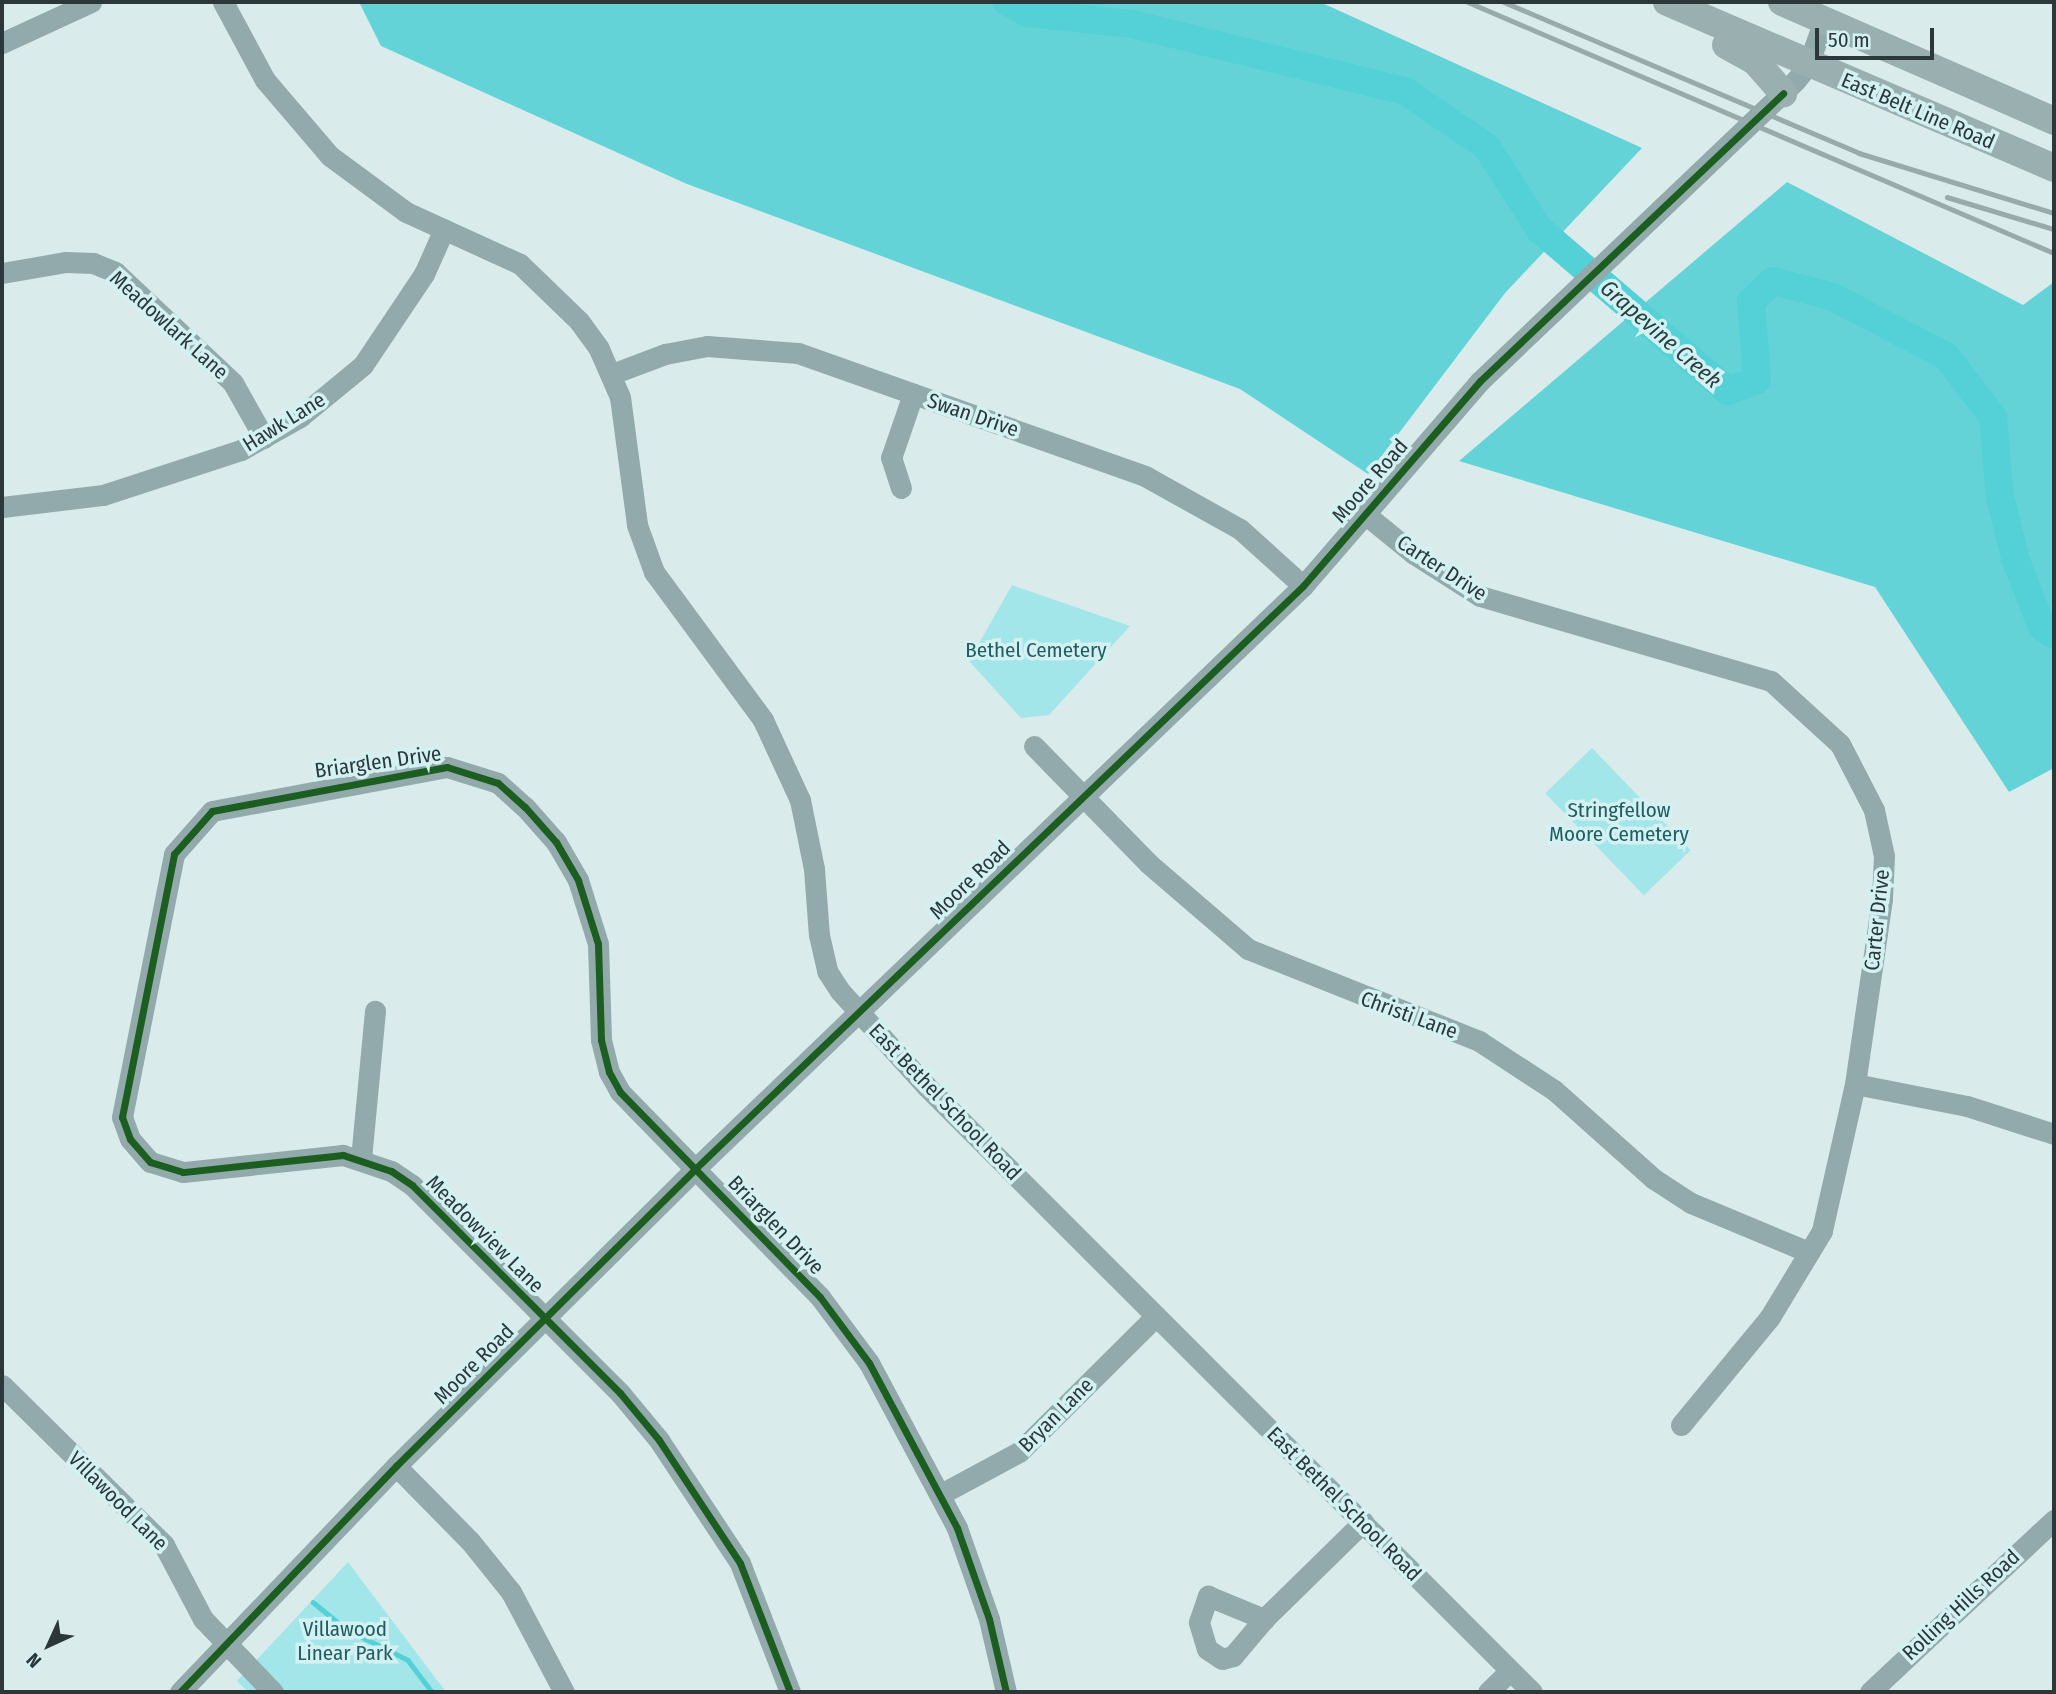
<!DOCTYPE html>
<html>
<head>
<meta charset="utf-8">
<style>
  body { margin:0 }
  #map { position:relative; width:2056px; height:1694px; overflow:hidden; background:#daebeb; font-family:"Fira Sans Condensed",sans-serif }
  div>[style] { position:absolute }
  .green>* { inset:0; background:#a2e6e9; transform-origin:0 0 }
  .forest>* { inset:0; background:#64d3d7 }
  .stream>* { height:4.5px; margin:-2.25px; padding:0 2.25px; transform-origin:2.25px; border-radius:2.25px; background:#54d1d6 }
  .river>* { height:28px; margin:-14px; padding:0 14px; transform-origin:14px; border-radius:14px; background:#54d1d6 }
  .minor>* { height:21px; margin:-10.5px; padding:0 10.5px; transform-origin:10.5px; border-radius:10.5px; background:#92aaab }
  .major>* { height:28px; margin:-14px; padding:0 14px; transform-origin:14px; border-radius:14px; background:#99afb0 }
  .rail>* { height:4.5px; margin:-2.25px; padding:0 2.25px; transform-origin:2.25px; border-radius:2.25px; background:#99aaab }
  .cycleway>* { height:7px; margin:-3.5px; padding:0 3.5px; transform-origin:3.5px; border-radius:3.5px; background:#1b5e20 }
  span { translate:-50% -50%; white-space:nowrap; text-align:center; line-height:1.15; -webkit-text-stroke:7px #d3f1f2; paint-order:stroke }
  .street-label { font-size:21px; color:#2b3738 }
  .park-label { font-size:21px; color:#215e61 }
  .water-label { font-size:23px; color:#263f40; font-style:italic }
  .frame { position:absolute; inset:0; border:4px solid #2b3738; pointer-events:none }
  .north { position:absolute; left:14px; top:1610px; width:70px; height:70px; -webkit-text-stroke:5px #d3f1f2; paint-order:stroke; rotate:225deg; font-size:19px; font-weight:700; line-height:28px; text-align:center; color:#2b3738 }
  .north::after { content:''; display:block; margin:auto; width:24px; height:32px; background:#2b3738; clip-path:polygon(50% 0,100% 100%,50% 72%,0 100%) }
  .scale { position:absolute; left:1815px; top:28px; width:119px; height:32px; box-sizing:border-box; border:4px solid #2b3738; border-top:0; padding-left:9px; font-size:21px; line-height:24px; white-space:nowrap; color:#2b3738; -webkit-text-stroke:5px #d3f1f2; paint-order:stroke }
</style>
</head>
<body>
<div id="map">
  <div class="green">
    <i style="clip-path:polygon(1012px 585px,1130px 626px,1049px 715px,1021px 718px,969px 661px)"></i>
    <i style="left:1592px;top:748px;width:142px;height:65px;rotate:46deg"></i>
    <i style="clip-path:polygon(348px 1562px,446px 1692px,248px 1692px,237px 1681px)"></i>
  </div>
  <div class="forest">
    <i style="clip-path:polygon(359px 2px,1320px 2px,1642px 148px,1505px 293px,1368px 474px,1240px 389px,687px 184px,381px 46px)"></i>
    <i style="clip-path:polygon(1787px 182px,2023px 305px,2054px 282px,2054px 768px,2009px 792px,1875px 587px,1459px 461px)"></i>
  </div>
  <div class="stream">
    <i style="left:313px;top:1602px;width:43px;rotate:39.3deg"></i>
    <i style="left:346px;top:1629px;width:69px;rotate:26.6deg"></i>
    <i style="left:408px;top:1660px;width:40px;rotate:53deg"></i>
  </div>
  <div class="river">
    <i style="left:1007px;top:2px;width:23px;rotate:29deg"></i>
    <i style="left:1027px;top:13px;width:106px;rotate:6deg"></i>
    <i style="left:1132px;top:24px;width:281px;rotate:13.8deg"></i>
    <i style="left:1405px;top:91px;width:99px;rotate:34.3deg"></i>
    <i style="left:1487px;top:147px;width:97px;rotate:57.6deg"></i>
    <i style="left:1539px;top:229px;width:249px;rotate:40.6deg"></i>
    <i style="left:1728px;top:391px;width:31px;rotate:-21deg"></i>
    <i style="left:1757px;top:380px;width:79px;rotate:-94.3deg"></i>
    <i style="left:1751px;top:301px;width:30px;rotate:-42deg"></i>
    <i style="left:1773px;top:281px;width:62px;rotate:14.9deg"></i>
    <i style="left:1833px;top:297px;width:127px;rotate:27.6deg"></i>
    <i style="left:1946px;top:356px;width:77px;rotate:52.4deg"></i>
    <i style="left:1993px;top:417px;width:80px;rotate:85deg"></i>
    <i style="left:2000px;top:497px;width:66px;rotate:76deg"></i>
    <i style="left:2016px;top:561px;width:71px;rotate:68.5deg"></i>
    <i style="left:2042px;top:627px;width:14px;rotate:34deg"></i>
  </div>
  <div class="minor">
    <i style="left:223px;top:2px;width:89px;rotate:61.7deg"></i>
    <i style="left:265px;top:80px;width:100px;rotate:49.5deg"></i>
    <i style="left:330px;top:156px;width:94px;rotate:36.4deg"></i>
    <i style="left:406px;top:212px;width:125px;rotate:24.5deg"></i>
    <i style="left:520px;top:264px;width:82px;rotate:44deg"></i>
    <i style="left:579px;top:321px;width:34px;rotate:54deg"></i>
    <i style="left:599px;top:349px;width:52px;rotate:66.4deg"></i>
    <i style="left:620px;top:397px;width:129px;rotate:82.4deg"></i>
    <i style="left:637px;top:525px;width:50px;rotate:70.1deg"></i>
    <i style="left:654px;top:572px;width:184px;rotate:53.6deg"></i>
    <i style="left:763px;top:720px;width:88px;rotate:65.2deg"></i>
    <i style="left:800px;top:800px;width:70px;rotate:78.5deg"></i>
    <i style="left:814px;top:869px;width:66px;rotate:85.7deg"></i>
    <i style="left:819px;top:935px;width:37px;rotate:77deg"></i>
    <i style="left:827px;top:971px;width:24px;rotate:57deg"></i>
    <i style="left:840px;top:991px;width:128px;rotate:47.8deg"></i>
    <i style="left:926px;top:1086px;width:857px;rotate:45deg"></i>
    <i style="left:2px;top:43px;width:98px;rotate:-24.7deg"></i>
    <i style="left:2px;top:273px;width:65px;rotate:-9.8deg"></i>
    <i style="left:66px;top:262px;width:27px;rotate:2deg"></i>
    <i style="left:93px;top:263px;width:24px;rotate:22deg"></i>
    <i style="left:115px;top:272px;width:162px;rotate:43.2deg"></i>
    <i style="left:233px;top:383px;width:63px;rotate:60.6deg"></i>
    <i style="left:612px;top:374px;width:57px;rotate:-20.7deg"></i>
    <i style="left:665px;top:354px;width:43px;rotate:-10.8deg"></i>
    <i style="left:707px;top:346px;width:91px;rotate:4.4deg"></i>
    <i style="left:798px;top:353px;width:368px;rotate:19.5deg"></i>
    <i style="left:1145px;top:476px;width:109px;rotate:29.2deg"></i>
    <i style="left:1240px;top:529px;width:85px;rotate:42.1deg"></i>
    <i style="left:901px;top:488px;width:32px;rotate:-108deg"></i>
    <i style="left:891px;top:458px;width:68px;rotate:-71deg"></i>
    <i style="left:2px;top:507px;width:102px;rotate:-6.8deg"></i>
    <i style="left:103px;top:495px;width:145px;rotate:-18.1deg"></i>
    <i style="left:241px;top:450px;width:68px;rotate:-29.2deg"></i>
    <i style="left:300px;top:417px;width:82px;rotate:-39.5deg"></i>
    <i style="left:363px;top:365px;width:110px;rotate:-56.2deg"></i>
    <i style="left:424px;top:274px;width:49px;rotate:-66deg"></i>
    <i style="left:1365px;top:514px;width:63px;rotate:39.2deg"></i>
    <i style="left:1414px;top:554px;width:78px;rotate:32.5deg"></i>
    <i style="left:1480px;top:596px;width:303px;rotate:16.3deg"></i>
    <i style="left:1771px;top:681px;width:93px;rotate:42.4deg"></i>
    <i style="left:1840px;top:744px;width:74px;rotate:62.7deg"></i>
    <i style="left:1874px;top:810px;width:47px;rotate:77.7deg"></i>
    <i style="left:1884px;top:856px;width:43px;rotate:92.7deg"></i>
    <i style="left:1882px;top:899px;width:187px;rotate:98.3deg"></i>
    <i style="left:1855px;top:1084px;width:151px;rotate:102.7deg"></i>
    <i style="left:1822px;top:1231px;width:100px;rotate:121.2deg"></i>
    <i style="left:1770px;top:1317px;width:140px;rotate:129.5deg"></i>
    <i style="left:1034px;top:746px;width:163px;rotate:45.7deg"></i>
    <i style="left:1148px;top:863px;width:132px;rotate:40.7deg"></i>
    <i style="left:1248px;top:949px;width:249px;rotate:21.7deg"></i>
    <i style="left:1479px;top:1041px;width:90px;rotate:33.2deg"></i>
    <i style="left:1554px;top:1090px;width:134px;rotate:41.7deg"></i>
    <i style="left:1654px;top:1179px;width:44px;rotate:33deg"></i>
    <i style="left:1691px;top:1203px;width:128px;rotate:22.6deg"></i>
    <i style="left:1855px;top:1084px;width:114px;rotate:11.1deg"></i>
    <i style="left:1967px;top:1106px;width:91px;rotate:17.8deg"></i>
    <i style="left:361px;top:1159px;width:149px;rotate:-84.6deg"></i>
    <i style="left:2px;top:1385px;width:228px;rotate:44.6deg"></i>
    <i style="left:164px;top:1545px;width:84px;rotate:62.2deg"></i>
    <i style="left:203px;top:1619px;width:101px;rotate:46.2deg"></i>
    <i style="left:396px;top:1466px;width:105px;rotate:45.4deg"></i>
    <i style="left:470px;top:1541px;width:65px;rotate:51.2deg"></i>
    <i style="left:511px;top:1592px;width:113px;rotate:62.1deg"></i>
    <i style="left:941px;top:1494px;width:89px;rotate:-28.3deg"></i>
    <i style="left:1019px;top:1452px;width:193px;rotate:-44.8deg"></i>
    <i style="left:1208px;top:1596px;width:61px;rotate:22.3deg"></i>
    <i style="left:1264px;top:1619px;width:48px;rotate:130deg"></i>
    <i style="left:1233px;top:1656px;width:11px;rotate:165deg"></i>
    <i style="left:1222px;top:1659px;width:18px;rotate:-146deg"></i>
    <i style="left:1207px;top:1649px;width:28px;rotate:-107deg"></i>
    <i style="left:1199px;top:1622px;width:28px;rotate:-71deg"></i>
    <i style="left:1264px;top:1619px;width:139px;rotate:-44.4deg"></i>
    <i style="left:180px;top:1692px;width:313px;rotate:-46.3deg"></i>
    <i style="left:396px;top:1466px;width:423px;rotate:-44.8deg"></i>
    <i style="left:696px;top:1168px;width:841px;rotate:-43.8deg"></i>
    <i style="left:1303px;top:586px;width:271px;rotate:-49.2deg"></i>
    <i style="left:1480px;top:381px;width:436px;rotate:-43.6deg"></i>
    <i style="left:1796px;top:80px;width:19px;rotate:-51deg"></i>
    <i style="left:1808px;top:65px;width:48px;rotate:-70.4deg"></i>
    <i style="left:790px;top:1692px;width:138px;rotate:-111.2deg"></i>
    <i style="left:740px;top:1563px;width:147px;rotate:-123.4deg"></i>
    <i style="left:659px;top:1440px;width:61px;rotate:-129.7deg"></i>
    <i style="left:620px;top:1393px;width:294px;rotate:-135deg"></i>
    <i style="left:412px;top:1185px;width:25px;rotate:-146deg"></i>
    <i style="left:391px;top:1171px;width:51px;rotate:-161.6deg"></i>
    <i style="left:343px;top:1155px;width:161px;rotate:173.9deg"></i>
    <i style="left:183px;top:1172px;width:34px;rotate:-163deg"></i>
    <i style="left:150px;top:1162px;width:30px;rotate:-131deg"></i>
    <i style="left:130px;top:1139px;width:23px;rotate:-110deg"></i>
    <i style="left:122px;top:1117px;width:268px;rotate:-78.8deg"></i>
    <i style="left:174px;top:854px;width:57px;rotate:-48.5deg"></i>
    <i style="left:212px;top:811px;width:239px;rotate:-10.6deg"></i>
    <i style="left:447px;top:767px;width:53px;rotate:17.4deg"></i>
    <i style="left:498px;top:783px;width:36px;rotate:42deg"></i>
    <i style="left:525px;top:807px;width:47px;rotate:48.5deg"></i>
    <i style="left:556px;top:842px;width:44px;rotate:59.9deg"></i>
    <i style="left:578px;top:880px;width:67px;rotate:72.6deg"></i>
    <i style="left:598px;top:944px;width:96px;rotate:88.2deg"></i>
    <i style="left:601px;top:1040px;width:33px;rotate:76deg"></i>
    <i style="left:609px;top:1072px;width:23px;rotate:61deg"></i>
    <i style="left:620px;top:1092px;width:286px;rotate:45.7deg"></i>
    <i style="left:820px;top:1297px;width:82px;rotate:53.4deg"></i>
    <i style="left:869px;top:1363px;width:187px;rotate:61.9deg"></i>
    <i style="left:957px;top:1528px;width:96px;rotate:70.6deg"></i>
    <i style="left:989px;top:1619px;width:75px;rotate:76.9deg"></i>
    <i style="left:1488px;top:1692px;width:30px;rotate:-44deg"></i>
    <i style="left:1870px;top:1692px;width:252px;rotate:-43.1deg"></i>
  </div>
  <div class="major">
    <i style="left:1667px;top:2px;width:421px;rotate:23.2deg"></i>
    <i style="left:1782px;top:2px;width:297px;rotate:23.6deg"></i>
    <i style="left:1726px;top:45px;width:33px;rotate:29deg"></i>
    <i style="left:1755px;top:61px;width:43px;rotate:48.8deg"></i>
  </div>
  <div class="rail">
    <i style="left:1468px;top:2px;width:637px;rotate:23.19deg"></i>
    <i style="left:1504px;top:2px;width:386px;rotate:23deg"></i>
    <i style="left:1859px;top:153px;width:204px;rotate:17.1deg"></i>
    <i style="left:1947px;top:197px;width:112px;rotate:16.7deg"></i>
  </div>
  <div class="cycleway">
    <i style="left:180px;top:1692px;width:313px;rotate:-46.3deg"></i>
    <i style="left:396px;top:1466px;width:423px;rotate:-44.8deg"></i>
    <i style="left:696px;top:1168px;width:841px;rotate:-43.8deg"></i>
    <i style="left:1303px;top:586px;width:271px;rotate:-49.2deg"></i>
    <i style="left:1480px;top:381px;width:418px;rotate:-43.5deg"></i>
    <i style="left:790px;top:1692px;width:138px;rotate:-111.2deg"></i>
    <i style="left:740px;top:1563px;width:147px;rotate:-123.4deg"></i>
    <i style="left:659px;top:1440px;width:61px;rotate:-129.7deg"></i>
    <i style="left:620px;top:1393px;width:294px;rotate:-135deg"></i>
    <i style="left:412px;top:1185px;width:25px;rotate:-146deg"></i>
    <i style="left:391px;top:1171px;width:51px;rotate:-161.6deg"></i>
    <i style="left:343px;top:1155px;width:161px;rotate:173.9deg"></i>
    <i style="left:183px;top:1172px;width:34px;rotate:-163deg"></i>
    <i style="left:150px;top:1162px;width:30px;rotate:-131deg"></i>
    <i style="left:130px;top:1139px;width:23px;rotate:-110deg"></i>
    <i style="left:122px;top:1117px;width:268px;rotate:-78.8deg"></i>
    <i style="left:174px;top:854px;width:57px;rotate:-48.5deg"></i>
    <i style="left:212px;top:811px;width:239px;rotate:-10.6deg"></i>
    <i style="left:447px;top:767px;width:53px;rotate:17.4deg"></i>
    <i style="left:498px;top:783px;width:36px;rotate:42deg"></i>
    <i style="left:525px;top:807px;width:47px;rotate:48.5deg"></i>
    <i style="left:556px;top:842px;width:44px;rotate:59.9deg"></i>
    <i style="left:578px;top:880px;width:67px;rotate:72.6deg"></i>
    <i style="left:598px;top:944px;width:96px;rotate:88.2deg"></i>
    <i style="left:601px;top:1040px;width:33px;rotate:76deg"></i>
    <i style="left:609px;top:1072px;width:23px;rotate:61deg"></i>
    <i style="left:620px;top:1092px;width:286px;rotate:45.7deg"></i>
    <i style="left:820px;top:1297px;width:82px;rotate:53.4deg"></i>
    <i style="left:869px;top:1363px;width:187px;rotate:61.9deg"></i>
    <i style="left:957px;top:1528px;width:96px;rotate:70.6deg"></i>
    <i style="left:989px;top:1619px;width:75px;rotate:76.9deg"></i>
  </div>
  <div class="street-label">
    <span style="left:1918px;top:111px;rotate:23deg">East Belt Line Road</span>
    <span style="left:169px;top:325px;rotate:42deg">Meadowlark Lane</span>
    <span style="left:973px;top:415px;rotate:19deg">Swan Drive</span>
    <span style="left:284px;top:422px;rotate:-32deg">Hawk Lane</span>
    <span style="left:1370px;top:481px;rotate:-49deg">Moore Road</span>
    <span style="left:1442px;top:568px;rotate:33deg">Carter Drive</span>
    <span style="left:378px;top:762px;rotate:-8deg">Briarglen Drive</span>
    <span style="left:970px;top:880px;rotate:-44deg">Moore Road</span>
    <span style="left:1877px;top:920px;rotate:-84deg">Carter Drive</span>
    <span style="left:1409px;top:1015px;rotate:20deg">Christi Lane</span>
    <span style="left:945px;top:1102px;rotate:46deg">East Bethel School Road</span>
    <span style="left:776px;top:1225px;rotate:46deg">Briarglen Drive</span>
    <span style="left:485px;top:1234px;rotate:45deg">Meadowview Lane</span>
    <span style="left:474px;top:1364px;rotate:-45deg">Moore Road</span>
    <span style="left:1056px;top:1415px;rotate:-45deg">Bryan Lane</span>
    <span style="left:118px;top:1501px;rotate:45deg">Villawood Lane</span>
    <span style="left:1344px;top:1504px;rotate:45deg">East Bethel School Road</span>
    <span style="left:1961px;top:1605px;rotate:-43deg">Rolling Hills Road</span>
  </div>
  <div class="park-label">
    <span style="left:1036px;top:650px">Bethel Cemetery</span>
    <span style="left:1619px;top:822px">Stringfellow<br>Moore Cemetery</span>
    <span style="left:345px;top:1641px">Villawood<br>Linear Park</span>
  </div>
  <div class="water-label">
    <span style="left:1661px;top:334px;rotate:41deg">Grapevine Creek</span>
  </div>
  <div class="frame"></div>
  <div class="north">N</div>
  <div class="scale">50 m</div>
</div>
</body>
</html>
